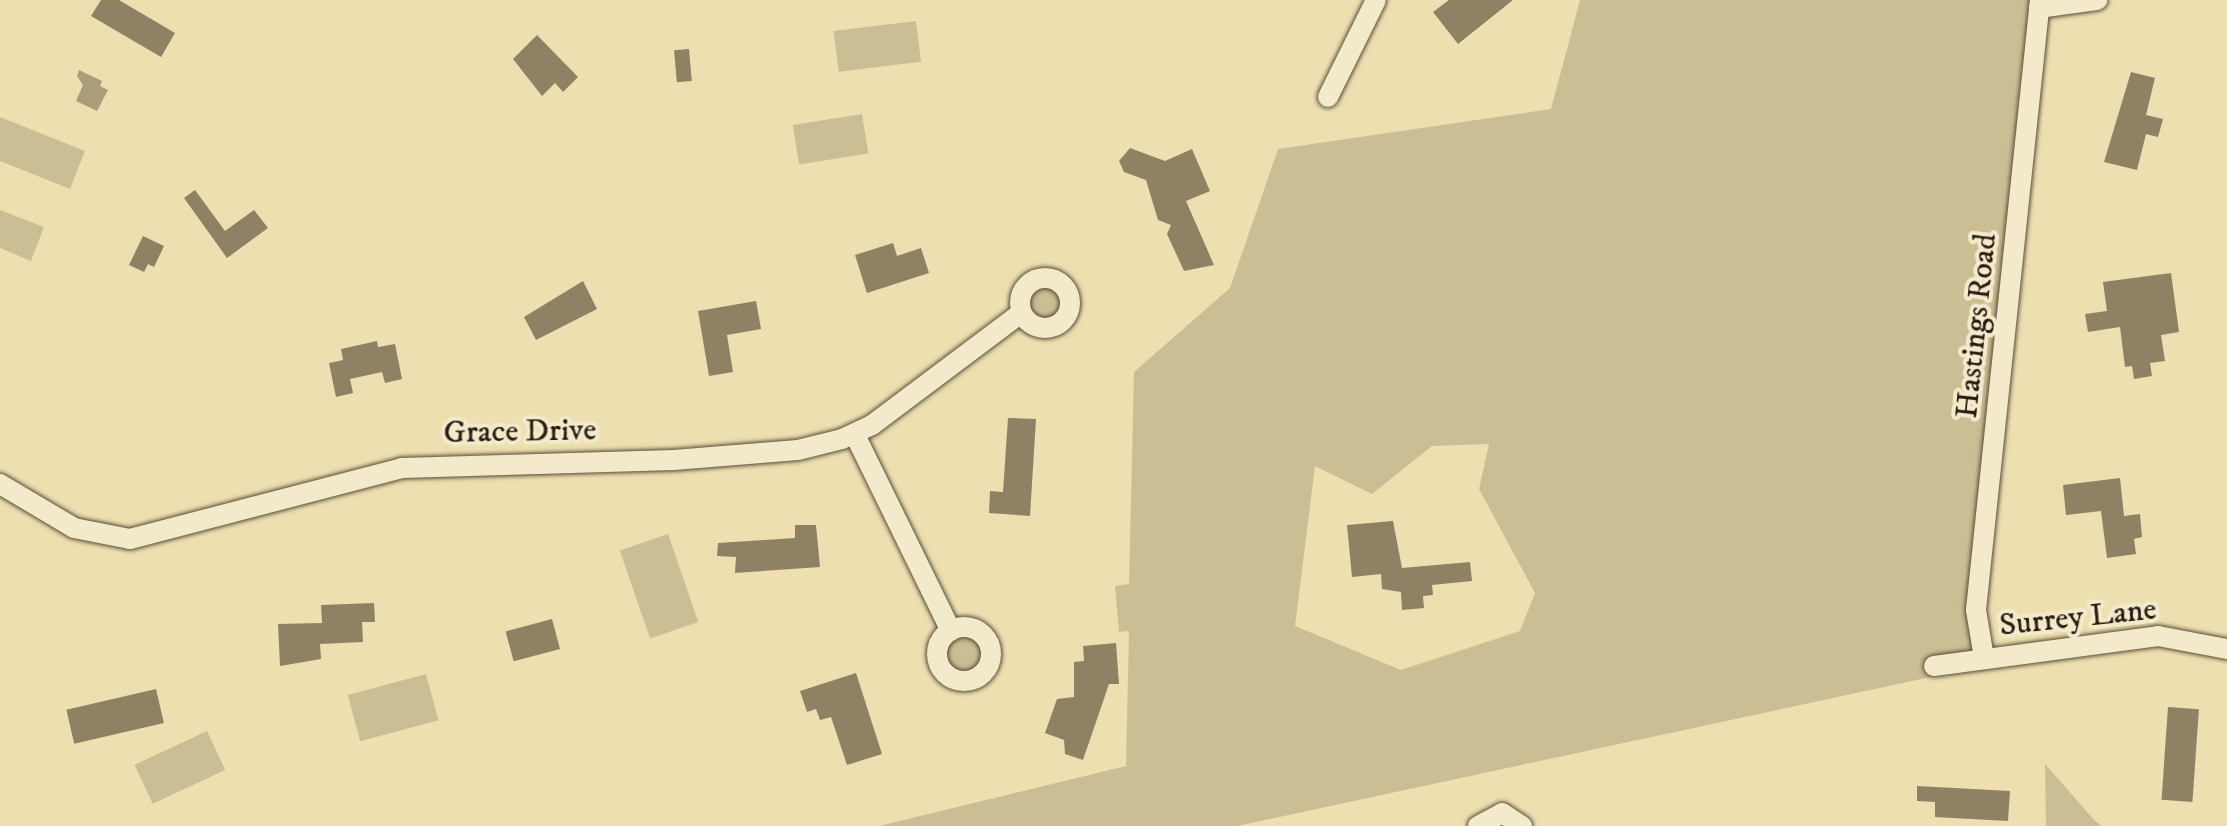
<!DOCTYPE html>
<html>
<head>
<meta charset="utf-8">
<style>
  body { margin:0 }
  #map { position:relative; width:2227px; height:826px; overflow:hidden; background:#eddfaf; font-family:"IM FELL DW Pica",serif }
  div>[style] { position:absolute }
  .green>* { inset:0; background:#ccbe94; transform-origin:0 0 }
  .round { border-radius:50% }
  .water>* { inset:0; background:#ab9d7a }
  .building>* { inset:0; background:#8f8164; transform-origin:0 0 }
  .roads { filter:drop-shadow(0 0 2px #5b4d39) drop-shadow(0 0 2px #5b4d39) }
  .minor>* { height:20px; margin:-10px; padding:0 10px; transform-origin:10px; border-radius:10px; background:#f3eacb }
  .minor>.ring { margin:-10px; padding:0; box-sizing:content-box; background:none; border:20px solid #f3eacb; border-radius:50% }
  span { translate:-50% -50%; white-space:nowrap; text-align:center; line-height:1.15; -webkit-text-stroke:8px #f3eacb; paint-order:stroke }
  .street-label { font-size:32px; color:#2a1c12 }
</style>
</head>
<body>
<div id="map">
  <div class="green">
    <i style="clip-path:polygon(evenodd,1580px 0,2040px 0,2002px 384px,1982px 666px,1237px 826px,879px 826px,1126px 766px,1129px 631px,1119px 632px,1115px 586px,1129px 584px,1134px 372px,1230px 288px,1278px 149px,1551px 109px,1580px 0,1489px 444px,1479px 489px,1535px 593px,1520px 631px,1401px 670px,1295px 626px,1315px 466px,1372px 494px,1432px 446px,1489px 444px)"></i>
    <i style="left:916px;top:21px;width:41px;height:83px;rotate:83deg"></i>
    <i style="left:862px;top:114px;width:40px;height:70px;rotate:81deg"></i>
    <i style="clip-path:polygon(0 117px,85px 151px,70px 189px,0 161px)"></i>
    <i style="clip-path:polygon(0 210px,44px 227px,31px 261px,0 248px)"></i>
    <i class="round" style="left:1027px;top:285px;width:38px;height:38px"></i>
    <i style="left:668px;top:534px;width:93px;height:51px;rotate:71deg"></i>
    <i class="round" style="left:942px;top:632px;width:44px;height:44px"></i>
    <i style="left:426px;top:674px;width:48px;height:81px;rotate:75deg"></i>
    <i style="left:207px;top:731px;width:43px;height:80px;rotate:65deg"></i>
    <i style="clip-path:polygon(2045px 764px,2095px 821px,2102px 826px,2046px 826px)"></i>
  </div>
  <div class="water">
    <i style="clip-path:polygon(79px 70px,102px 81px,100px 86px,108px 90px,97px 111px,76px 101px,83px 85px,77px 76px)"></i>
  </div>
  <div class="building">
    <i style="clip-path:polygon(101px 0,119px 0,175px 33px,161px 57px,91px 16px)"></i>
    <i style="clip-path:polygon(1449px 0,1513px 0,1458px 44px,1433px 12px)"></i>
    <i style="clip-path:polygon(537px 35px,578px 77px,563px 92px,555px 83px,542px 96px,513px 59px)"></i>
    <i style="left:689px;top:49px;width:32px;height:15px;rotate:85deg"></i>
    <i style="clip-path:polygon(2131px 72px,2155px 78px,2146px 115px,2163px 119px,2158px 137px,2146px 134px,2137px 170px,2104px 162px)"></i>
    <i style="clip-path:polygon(1130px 148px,1165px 161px,1192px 149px,1210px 191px,1186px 201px,1214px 265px,1184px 271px,1167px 234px,1171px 225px,1158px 220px,1146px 180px,1124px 172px,1119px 161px)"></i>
    <i style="clip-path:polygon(195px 190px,225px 231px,254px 210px,268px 228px,227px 258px,184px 198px)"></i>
    <i style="clip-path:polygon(143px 236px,164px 246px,154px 267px,148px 264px,144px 272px,129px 265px)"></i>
    <i style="clip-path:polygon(893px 243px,897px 256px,921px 248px,929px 273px,867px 293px,855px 255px)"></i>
    <i style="clip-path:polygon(2171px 273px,2179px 332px,2161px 335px,2165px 361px,2150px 363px,2152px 376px,2134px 379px,2132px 366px,2125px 367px,2120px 327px,2088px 332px,2085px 314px,2107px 311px,2103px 282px)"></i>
    <i style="clip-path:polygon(583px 281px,597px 309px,536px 340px,524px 317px)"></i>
    <i style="clip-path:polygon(756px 301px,761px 329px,727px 335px,733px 372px,709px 376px,698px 311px)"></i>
    <i style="clip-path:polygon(377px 341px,378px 347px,395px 344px,402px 379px,385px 383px,382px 372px,350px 379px,353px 393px,336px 397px,329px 363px,343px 360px,341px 349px)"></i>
    <i style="clip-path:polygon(1008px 418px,1036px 419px,1030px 516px,989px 513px,990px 491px,1003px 492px)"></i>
    <i style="clip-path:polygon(2120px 478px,2124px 516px,2140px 514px,2142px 537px,2134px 539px,2136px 554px,2107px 558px,2101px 511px,2066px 515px,2063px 485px)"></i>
    <i style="clip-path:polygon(1393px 521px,1402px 568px,1470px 562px,1472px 581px,1432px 585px,1433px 595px,1423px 596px,1424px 608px,1402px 610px,1401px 592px,1382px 589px,1381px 574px,1352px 577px,1347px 525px)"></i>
    <i style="clip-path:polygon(795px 525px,816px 525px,820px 567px,735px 573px,736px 557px,717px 556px,718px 543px,795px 538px)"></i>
    <i style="clip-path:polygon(374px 603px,375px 622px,362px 622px,363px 642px,320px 644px,321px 659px,280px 666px,278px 624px,322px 623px,321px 605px)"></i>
    <i style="left:552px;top:619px;width:31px;height:48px;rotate:75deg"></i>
    <i style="clip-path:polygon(1116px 643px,1119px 684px,1109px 684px,1083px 760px,1065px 754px,1064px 740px,1045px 733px,1057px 699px,1074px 697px,1074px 662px,1084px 661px,1083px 646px)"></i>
    <i style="clip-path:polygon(856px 673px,882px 754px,847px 765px,831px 717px,820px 720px,816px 709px,807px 712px,800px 691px)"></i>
    <i style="left:156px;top:689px;width:35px;height:92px;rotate:77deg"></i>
    <i style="left:2168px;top:707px;width:31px;height:93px;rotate:4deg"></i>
    <i style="clip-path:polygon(1917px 786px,2010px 791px,2008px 821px,1935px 817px,1935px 802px,1917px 801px)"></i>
  </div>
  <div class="roads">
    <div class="minor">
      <i style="left:2039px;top:8px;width:59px;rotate:-7.9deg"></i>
      <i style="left:1328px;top:97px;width:108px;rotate:-63.7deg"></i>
      <i class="ring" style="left:1020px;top:278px;width:30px;height:30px"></i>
      <i style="left:855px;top:435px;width:218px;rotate:63.9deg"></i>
      <i style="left:0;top:484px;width:86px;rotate:30.7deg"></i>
      <i style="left:74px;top:528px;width:57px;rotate:11.1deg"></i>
      <i style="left:130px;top:539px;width:281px;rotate:-14.6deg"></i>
      <i style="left:402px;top:468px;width:272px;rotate:-1.7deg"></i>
      <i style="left:674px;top:460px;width:124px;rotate:-4.6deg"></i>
      <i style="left:798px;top:450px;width:45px;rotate:-14deg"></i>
      <i style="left:842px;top:439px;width:33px;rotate:-25deg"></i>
      <i style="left:872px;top:425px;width:186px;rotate:-36.9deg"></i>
      <i class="ring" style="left:937px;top:627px;width:34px;height:34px"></i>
      <i style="left:1984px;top:658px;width:49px;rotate:-99.5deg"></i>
      <i style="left:1976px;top:610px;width:613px;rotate:-84.01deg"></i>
      <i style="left:1934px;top:666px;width:226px;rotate:-7.6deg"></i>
      <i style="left:2158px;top:636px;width:70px;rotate:10.7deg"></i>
      <i style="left:1478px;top:826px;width:27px;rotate:-28deg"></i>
      <i style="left:1502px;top:813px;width:24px;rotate:33deg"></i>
    </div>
  </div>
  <div class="street-label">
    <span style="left:1977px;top:326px;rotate:-84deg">Hastings Road</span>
    <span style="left:520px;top:432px;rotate:-1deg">Grace Drive</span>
    <span style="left:2078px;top:618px;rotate:-6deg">Surrey Lane</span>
  </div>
</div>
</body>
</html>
